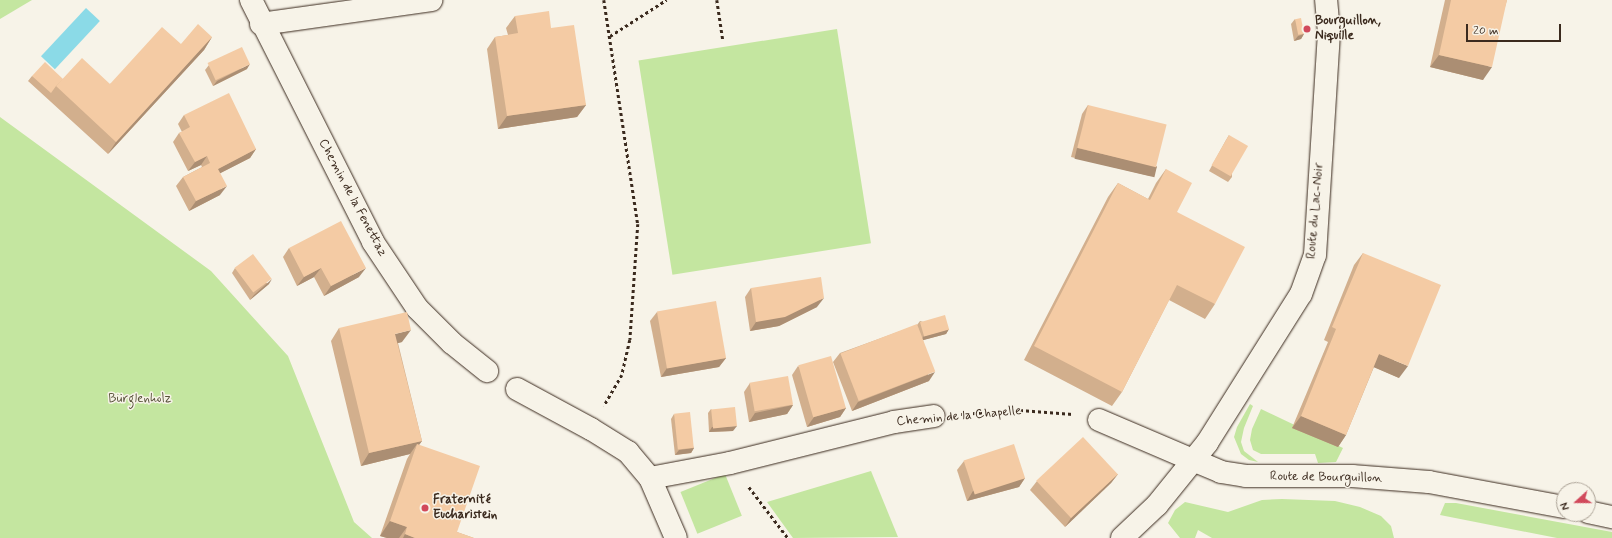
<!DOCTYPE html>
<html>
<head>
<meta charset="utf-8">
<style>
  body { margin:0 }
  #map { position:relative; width:1612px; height:538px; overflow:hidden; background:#f7f3e8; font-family:Mynerve,sans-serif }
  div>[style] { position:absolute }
  .green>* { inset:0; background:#c4e6a0; transform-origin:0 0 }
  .water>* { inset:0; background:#8bdae7; transform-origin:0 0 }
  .path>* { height:2.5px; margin-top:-1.25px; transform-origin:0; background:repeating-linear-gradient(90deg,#3b2a1e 0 3px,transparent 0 6px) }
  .roads { filter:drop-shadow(0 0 1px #3b2a1e) drop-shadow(0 0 1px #3b2a1e) }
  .street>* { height:22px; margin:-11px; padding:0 11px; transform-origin:11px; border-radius:11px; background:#f7f3e8 }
  .secondary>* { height:22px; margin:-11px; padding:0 11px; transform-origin:11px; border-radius:11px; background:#f7f3e8 }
  .wall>* { inset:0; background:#d2af8d }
  .shaded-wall>* { inset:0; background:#ab8e73; transform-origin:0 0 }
  .building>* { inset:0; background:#f4cba4; transform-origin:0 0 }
  .dots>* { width:11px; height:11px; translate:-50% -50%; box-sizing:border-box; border:2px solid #f7f3e8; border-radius:50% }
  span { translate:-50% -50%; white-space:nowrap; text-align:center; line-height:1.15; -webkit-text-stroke:3px #f7f3e8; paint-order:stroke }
  .poi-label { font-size:13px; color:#3b2a1e; font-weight:700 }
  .left { translate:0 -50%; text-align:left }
  .street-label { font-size:13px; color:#3b2a1e }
  .park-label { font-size:13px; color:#565038 }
  .north { position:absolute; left:1556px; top:482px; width:40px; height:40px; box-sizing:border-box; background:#f7f3e8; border:1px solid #aca397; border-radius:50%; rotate:249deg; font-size:11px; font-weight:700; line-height:16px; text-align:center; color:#3b2a1e }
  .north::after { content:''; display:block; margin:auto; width:14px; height:18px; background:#d1495b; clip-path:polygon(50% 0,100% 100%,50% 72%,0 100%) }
  .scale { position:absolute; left:1466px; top:24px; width:95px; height:18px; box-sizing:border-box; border:2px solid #3b2a1e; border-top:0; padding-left:5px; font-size:12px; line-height:14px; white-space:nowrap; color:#3b2a1e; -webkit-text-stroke:3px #f7f3e8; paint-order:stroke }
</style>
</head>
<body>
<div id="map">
  <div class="green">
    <i style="clip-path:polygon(0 0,32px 0,0 19px)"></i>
    <i style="left:837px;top:29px;width:217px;height:201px;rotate:81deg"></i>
    <i style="clip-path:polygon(0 117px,211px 271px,288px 356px,354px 522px,372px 538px,0 538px)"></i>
    <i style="clip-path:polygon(1250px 404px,1253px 406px,1244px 428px,1241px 442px,1244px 451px,1258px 462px,1249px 460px,1241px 454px,1234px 437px,1237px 427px)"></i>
    <i style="clip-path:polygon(1261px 409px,1343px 448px,1336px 462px,1318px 463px,1315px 454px,1261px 454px,1253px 450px,1250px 440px,1252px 429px)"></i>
    <i style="clip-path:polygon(871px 471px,898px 537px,793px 538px,767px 502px)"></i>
    <i style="left:725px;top:474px;width:45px;height:48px;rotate:68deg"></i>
    <i style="clip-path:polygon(1282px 499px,1335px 501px,1360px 507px,1381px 516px,1391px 526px,1394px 538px,1212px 538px,1198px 530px,1195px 538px,1180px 538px,1168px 523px,1175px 510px,1185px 502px,1228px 512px,1262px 500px)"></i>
    <i style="clip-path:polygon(1445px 503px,1456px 503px,1612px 532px,1612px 538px,1557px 538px,1440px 515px)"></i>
  </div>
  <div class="water">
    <i style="left:86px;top:8px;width:19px;height:66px;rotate:43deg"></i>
  </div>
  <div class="path">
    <i style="left:604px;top:0;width:227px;rotate:81.4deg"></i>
    <i style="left:638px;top:224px;width:116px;rotate:93.9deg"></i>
    <i style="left:630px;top:340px;width:36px;rotate:103deg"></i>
    <i style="left:622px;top:375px;width:36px;rotate:120deg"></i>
    <i style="left:717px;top:0;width:40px;rotate:81.5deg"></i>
    <i style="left:610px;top:36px;width:67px;rotate:-32.7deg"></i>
    <i style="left:961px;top:414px;width:59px;rotate:-3.9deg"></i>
    <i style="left:1020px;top:410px;width:53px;rotate:4.3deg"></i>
    <i style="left:749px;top:487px;width:64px;rotate:52.6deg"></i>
  </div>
  <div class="roads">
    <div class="street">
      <i style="left:251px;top:0;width:271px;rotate:63.2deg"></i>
      <i style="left:373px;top:242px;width:79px;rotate:56.3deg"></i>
      <i style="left:417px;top:308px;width:49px;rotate:45deg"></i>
      <i style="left:452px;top:343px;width:45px;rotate:38.7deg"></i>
      <i style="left:261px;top:24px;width:172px;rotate:-8deg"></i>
      <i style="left:517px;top:389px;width:84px;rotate:28.4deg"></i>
      <i style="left:591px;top:429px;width:44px;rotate:31.9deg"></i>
      <i style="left:628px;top:452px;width:34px;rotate:50deg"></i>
      <i style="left:650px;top:478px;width:65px;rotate:66.6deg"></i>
      <i style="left:1099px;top:420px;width:102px;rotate:23.1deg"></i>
      <i style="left:650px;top:478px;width:81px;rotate:-10.6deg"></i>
      <i style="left:730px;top:463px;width:169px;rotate:-14deg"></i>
      <i style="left:894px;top:422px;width:40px;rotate:-8.5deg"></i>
    </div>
    <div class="secondary">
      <i style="left:1193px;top:460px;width:30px;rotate:23deg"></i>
      <i style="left:1221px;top:472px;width:25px;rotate:9deg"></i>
      <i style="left:1246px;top:476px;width:106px"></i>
      <i style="left:1352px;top:476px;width:77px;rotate:4.5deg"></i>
      <i style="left:1429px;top:482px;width:137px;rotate:10.5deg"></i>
      <i style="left:1588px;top:512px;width:25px;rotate:12deg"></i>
      <i style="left:1122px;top:538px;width:48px;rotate:-43.3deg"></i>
      <i style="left:1157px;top:505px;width:80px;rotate:-51.1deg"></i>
      <i style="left:1207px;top:443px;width:176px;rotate:-57.8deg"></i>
      <i style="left:1301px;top:294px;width:41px;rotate:-70.3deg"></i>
      <i style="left:1315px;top:255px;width:222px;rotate:-86.4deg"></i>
      <i style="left:1329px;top:33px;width:33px;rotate:-95deg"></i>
    </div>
  </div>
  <div class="wall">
    <i style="clip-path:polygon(1445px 0,1507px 0,1483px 80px,1430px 67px)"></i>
    <i style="clip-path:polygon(515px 16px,551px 28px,586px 105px,577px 117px,498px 129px,487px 49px,495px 37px,508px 35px,506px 28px)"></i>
    <i style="clip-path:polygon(1295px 19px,1304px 34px,1301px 39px,1294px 41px,1291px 24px)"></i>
    <i style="clip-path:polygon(212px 37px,204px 50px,108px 154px,28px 81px,32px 76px,110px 84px,181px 44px)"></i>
    <i style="clip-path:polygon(209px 65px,247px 69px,213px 86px,205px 70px)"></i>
    <i style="clip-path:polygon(1088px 105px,1157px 167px,1150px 176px,1071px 157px,1082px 114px)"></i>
    <i style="clip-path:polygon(184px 115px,256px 149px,250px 158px,220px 173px,220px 195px,189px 211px,176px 186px,183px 177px,202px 167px,201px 165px,188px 171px,173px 142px,179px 133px,182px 132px,178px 124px)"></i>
    <i style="clip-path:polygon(1229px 135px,1232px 177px,1228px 182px,1209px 171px,1226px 140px)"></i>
    <i style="clip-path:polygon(1166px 169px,1177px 212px,1215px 304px,1205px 319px,1169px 300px,1122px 392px,1112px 406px,1024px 360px,1108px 197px,1118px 183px,1148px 199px,1156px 183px)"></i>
    <i style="clip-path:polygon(289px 248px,359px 277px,324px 296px,314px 277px,297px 286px,283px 257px)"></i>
    <i style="clip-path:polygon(1363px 253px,1399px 378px,1374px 367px,1346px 435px,1338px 447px,1292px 428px,1328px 342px,1324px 340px,1354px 265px)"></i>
    <i style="clip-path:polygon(235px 268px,269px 284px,250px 300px,232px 273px)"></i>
    <i style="clip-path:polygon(751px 288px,817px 307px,779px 326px,750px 331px,745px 297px)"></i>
    <i style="clip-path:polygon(657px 312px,726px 358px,719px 367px,661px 377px,650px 321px)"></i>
    <i style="clip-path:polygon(920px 321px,949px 329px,946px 334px,923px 340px,929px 381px,852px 411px,833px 362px,840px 353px,917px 325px)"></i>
    <i style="clip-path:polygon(339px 328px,402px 342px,398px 343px,422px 441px,419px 445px,457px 532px,474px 538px,387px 538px,380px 536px,407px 459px,410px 454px,361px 466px,331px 341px)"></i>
    <i style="clip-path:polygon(798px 366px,846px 408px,840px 417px,807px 427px,792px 375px)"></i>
    <i style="clip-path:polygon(750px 383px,793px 405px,787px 414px,749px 422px,744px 392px)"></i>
    <i style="clip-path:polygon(711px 409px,733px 431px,709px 432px,708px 413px)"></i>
    <i style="clip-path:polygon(674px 414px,694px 448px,691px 453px,675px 455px,671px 419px)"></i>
    <i style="clip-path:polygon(964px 461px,1025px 478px,1019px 487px,967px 501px,957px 470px)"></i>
    <i style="clip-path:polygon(1118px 474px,1111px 483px,1065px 527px,1030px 490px,1037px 481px)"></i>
  </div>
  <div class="shaded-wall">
    <i style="clip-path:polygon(1304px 34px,1301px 39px,1294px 41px,1298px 36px)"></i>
    <i style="clip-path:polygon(212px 37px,204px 50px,108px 154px,116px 142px)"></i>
    <i style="clip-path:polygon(1439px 55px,1492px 67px,1483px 80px,1430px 67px)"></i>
    <i style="clip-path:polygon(250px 64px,247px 69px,213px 86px,217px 81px)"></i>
    <i style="clip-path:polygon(586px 105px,577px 117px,498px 129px,507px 116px)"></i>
    <i style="left:1077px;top:148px;width:82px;height:11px;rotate:13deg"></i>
    <i style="clip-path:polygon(256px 149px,250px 158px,211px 178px,218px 169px)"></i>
    <i style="clip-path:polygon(207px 156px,201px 165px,188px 171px,195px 162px)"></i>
    <i style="clip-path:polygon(227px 186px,220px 195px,189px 211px,196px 201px)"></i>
    <i style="clip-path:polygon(321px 268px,314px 277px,297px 286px,304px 277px)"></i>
    <i style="clip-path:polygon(366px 268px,359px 277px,324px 296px,331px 286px)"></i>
    <i style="clip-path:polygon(272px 279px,269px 284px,250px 300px,254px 295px)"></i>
    <i style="clip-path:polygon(824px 298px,817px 307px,779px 326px,750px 331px,756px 322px)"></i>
    <i style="clip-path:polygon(949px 329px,946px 334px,920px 341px,924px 336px)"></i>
    <i style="clip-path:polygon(411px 330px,402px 342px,387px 346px,395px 334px)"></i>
    <i style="clip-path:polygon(1379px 354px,1408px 366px,1399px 378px,1371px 366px)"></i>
    <i style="clip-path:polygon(726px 358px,719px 367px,661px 377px,667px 368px)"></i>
    <i style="clip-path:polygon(935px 372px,929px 381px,852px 411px,858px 402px)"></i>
    <i style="clip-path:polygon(793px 405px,787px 414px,749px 422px,755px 413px)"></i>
    <i style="clip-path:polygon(846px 408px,840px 417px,807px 427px,814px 417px)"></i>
    <i style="clip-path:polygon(1301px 416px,1346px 435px,1338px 447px,1292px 428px)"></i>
    <i style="clip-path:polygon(737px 426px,733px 431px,709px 432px,712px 427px)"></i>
    <i style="clip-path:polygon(422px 441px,415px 450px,417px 444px,410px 454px,361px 466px,369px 453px)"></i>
    <i style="clip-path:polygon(694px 448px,691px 453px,675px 455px,679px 450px)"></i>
    <i style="clip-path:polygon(1118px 474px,1111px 483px,1065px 527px,1071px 518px)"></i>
    <i style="clip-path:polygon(1025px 478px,1019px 487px,967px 501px,973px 491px)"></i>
    <i style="clip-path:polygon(390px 521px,407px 527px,399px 538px,387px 538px,380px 536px)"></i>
    <i style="clip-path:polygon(405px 534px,415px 538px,403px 538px)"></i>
  </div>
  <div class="building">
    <i style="clip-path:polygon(1451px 0,1507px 0,1492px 67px,1439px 55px)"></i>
    <i style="clip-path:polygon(549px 11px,551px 28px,574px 25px,586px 105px,507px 116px,495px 37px,518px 33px,515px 16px)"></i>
    <i style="left:1301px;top:18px;width:16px;height:6px;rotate:79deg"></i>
    <i style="clip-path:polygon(198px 24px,212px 37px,116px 142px,56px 86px,82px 58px,110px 84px,162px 27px,181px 44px)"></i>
    <i style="left:242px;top:47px;width:19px;height:38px;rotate:65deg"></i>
    <i style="clip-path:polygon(45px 62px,63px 79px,56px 86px,51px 93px,32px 76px)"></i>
    <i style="clip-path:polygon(229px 93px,256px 149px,218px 169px,227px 186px,196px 201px,183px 177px,210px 163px,207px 156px,195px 162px,179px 133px,190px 127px,184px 115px)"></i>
    <i style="left:1088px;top:105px;width:81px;height:44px;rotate:14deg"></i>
    <i style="left:1229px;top:135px;width:22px;height:35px;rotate:30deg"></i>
    <i style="clip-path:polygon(1166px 169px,1192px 183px,1177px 212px,1245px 247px,1215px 304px,1177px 285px,1122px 392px,1034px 346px,1118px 183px,1150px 200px)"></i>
    <i style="clip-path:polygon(341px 221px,366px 268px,331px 286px,321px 268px,304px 277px,289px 248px)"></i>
    <i style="clip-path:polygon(1363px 253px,1441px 285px,1408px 366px,1379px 354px,1346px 435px,1301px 416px,1336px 329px,1332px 327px)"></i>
    <i style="left:253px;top:254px;width:31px;height:23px;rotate:53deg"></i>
    <i style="clip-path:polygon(821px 277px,824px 298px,785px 317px,756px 322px,751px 288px)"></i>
    <i style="left:716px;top:301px;width:58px;height:60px;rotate:80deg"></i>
    <i style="clip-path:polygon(407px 312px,411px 330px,395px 334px,422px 441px,369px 453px,339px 328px)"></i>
    <i style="left:945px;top:315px;width:15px;height:26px;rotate:74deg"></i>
    <i style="left:917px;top:324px;width:51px;height:82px;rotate:69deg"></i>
    <i style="left:831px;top:356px;width:54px;height:34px;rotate:74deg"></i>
    <i style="left:788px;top:376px;width:29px;height:39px;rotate:80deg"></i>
    <i style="left:735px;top:407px;width:19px;height:24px;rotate:84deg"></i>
    <i style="left:690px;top:412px;width:36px;height:16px;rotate:84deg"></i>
    <i style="left:1083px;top:437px;width:51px;height:64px;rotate:47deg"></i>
    <i style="clip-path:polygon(417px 444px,480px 466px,457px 532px,474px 538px,415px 538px,405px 534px,407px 527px,390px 521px)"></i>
    <i style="left:1014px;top:444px;width:36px;height:53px;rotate:72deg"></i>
  </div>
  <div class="dots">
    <i style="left:1307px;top:29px;background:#d1495b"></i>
    <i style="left:425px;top:508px;background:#d1495b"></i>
  </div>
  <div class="poi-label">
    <span class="left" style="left:1315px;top:29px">Bourguillon,<br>Niquille</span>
    <span class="left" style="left:433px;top:508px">Fraternité<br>Eucharistein</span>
  </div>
  <div class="street-label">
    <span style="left:352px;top:198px;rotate:62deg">Chemin de la Fenettaz</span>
    <span style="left:1316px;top:211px;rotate:-85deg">Route du Lac-Noir</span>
    <span style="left:959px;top:417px;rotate:-5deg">Chemin de la Chapelle</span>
    <span style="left:1326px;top:478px;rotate:1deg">Route de Bourguillon</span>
  </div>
  <div class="park-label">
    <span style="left:140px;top:399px">Bürglenholz</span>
  </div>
  <div class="north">N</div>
  <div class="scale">20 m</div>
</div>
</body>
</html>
